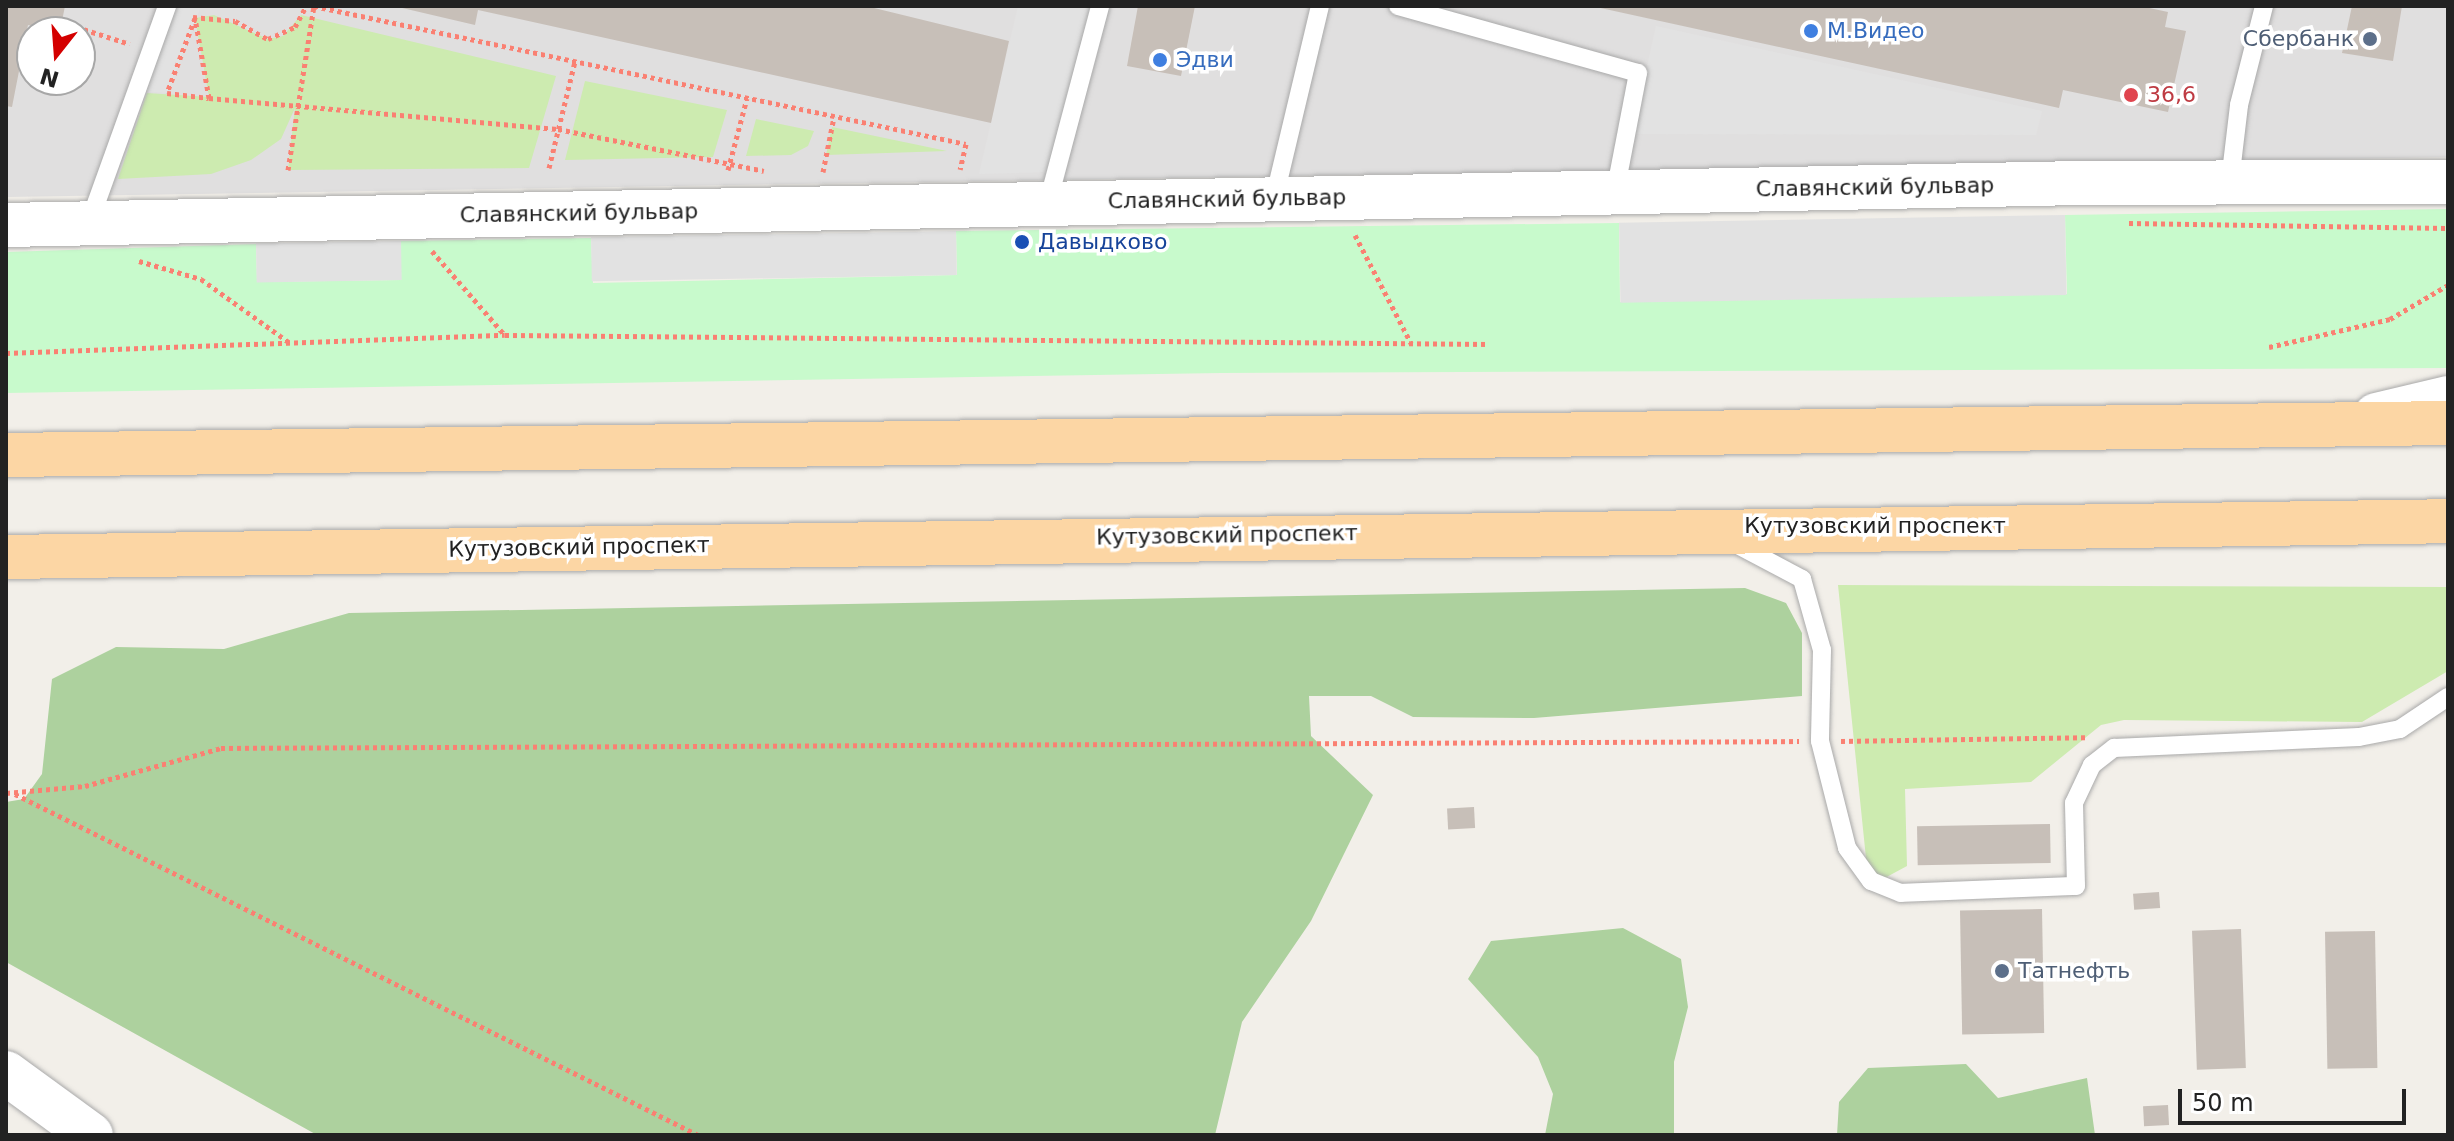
<!DOCTYPE html>
<html>
<head>
<meta charset="utf-8">
<style>
  body { margin:0 }
  #map { position:relative; width:2454px; height:1141px; overflow:hidden; background:#f2efe9; font-family:"DejaVu Sans",sans-serif }
  div>[style] { position:absolute }
  .residential>* { inset:0; background:#e0dfdf }
  .grass>* { inset:0; background:#cdebb0 }
  .forest>* { inset:0; background:#add19e }
  .park>* { inset:0; background:#c8facc }
  .parking>* { inset:0; background:#e2e2e2; transform-origin:0 0 }
  .building>* { inset:0; background:#c7bfb8; transform-origin:0 0 }
  .path>* { height:5px; margin-top:-2.5px; transform-origin:0; background:repeating-linear-gradient(90deg,#fa8072 0 4px,transparent 0 8px) }
  .roads { filter:drop-shadow(0 0 2px #a9a9a9) drop-shadow(0 0 2px #a9a9a9) }
  .service>* { height:18px; margin:-9px; padding:0 9px; transform-origin:9px; border-radius:9px; background:#fff }
  .tertiary>* { height:44px; margin:-22px; padding:0 22px; transform-origin:22px; border-radius:22px; background:#fff }
  .primary>* { height:44px; margin:-22px; padding:0 22px; transform-origin:22px; border-radius:22px; background:#fcd6a4 }
  .dots>* { width:22px; height:22px; translate:-50% -50%; box-sizing:border-box; border:4px solid #fff; border-radius:50% }
  span { translate:-50% -50%; white-space:nowrap; text-align:center; line-height:1.15; -webkit-text-stroke:7px #fff; paint-order:stroke }
  .shop-label { font-size:22px; color:#366cbe }
  .left { translate:0 -50%; text-align:left }
  .service-label { font-size:22px; color:#4e5e75 }
  .right { translate:-100% -50%; text-align:right }
  .health-label { font-size:22px; color:#be3a42 }
  .street-label { font-size:22px; color:#222 }
  .transit-label { font-size:22px; color:#164399 }
  .frame { position:absolute; inset:0; border:8px solid #222; pointer-events:none }
  .north { position:absolute; left:16px; top:16px; width:80px; height:80px; box-sizing:border-box; background:#fff; border:2px solid #a7a7a7; border-radius:50%; rotate:197deg; font-size:22px; font-weight:700; line-height:32px; text-align:center; color:#222 }
  .north::after { content:''; display:block; margin:auto; width:28px; height:36px; background:#d40000; clip-path:polygon(50% 0,100% 100%,50% 72%,0 100%) }
  .scale { position:absolute; left:2178px; top:1089px; width:228px; height:36px; box-sizing:border-box; border:4px solid #222; border-top:0; padding-left:10px; font-size:24px; line-height:28px; white-space:nowrap; color:#222; -webkit-text-stroke:6px #fff; paint-order:stroke }
</style>
</head>
<body>
<div id="map">
  <div class="residential">
    <i style="clip-path:polygon(evenodd,6px 6px,2448px 6px,2448px 157px,6px 197px,6px 6px,32px 32px,80px 32px,80px 80px,32px 80px,32px 32px)"></i>
  </div>
  <div class="grass">
    <i style="clip-path:polygon(214px 15px,268px 39px,283px 36px,301px 15px,556px 76px,529px 168px,288px 170px,295px 108px,281px 139px,251px 160px,211px 174px,118px 179px,147px 93px,209px 97px,195px 18px)"></i>
    <i style="clip-path:polygon(585px 81px,727px 110px,713px 157px,565px 160px)"></i>
    <i style="clip-path:polygon(756px 119px,814px 131px,808px 146px,791px 155px,746px 156px)"></i>
    <i style="clip-path:polygon(832px 127px,947px 151px,826px 155px)"></i>
    <i style="clip-path:polygon(1838px 585px,2448px 587px,2448px 671px,2362px 722px,2124px 720px,2101px 725px,2031px 782px,1905px 789px,1907px 866px,1881px 880px,1867px 868px)"></i>
  </div>
  <div class="forest">
    <i style="clip-path:polygon(1745px 588px,1786px 603px,1802px 633px,1802px 696px,1534px 718px,1413px 717px,1371px 696px,1309px 696px,1311px 736px,1373px 795px,1311px 921px,1242px 1022px,1215px 1135px,317px 1135px,6px 962px,6px 802px,24px 799px,42px 774px,52px 679px,116px 647px,224px 649px,349px 613px)"></i>
    <i style="clip-path:polygon(1623px 928px,1681px 959px,1688px 1007px,1674px 1062px,1674px 1135px,1545px 1135px,1553px 1094px,1538px 1057px,1468px 979px,1491px 941px)"></i>
    <i style="clip-path:polygon(1966px 1064px,1998px 1098px,2087px 1078px,2095px 1135px,1837px 1135px,1839px 1102px,1868px 1068px)"></i>
  </div>
  <div class="park">
    <i style="clip-path:polygon(2448px 209px,2448px 368px,1221px 373px,6px 393px,6px 252px,256px 244px,257px 282px,401px 280px,401px 241px,591px 238px,593px 283px,957px 275px,956px 231px,1619px 223px,1620px 302px,2067px 294px,2065px 215px)"></i>
  </div>
  <div class="parking">
    <i style="clip-path:polygon(167px 6px,201px 6px,167px 93px,134px 91px)"></i>
    <i style="clip-path:polygon(1018px 6px,1091px 6px,1051px 172px,979px 174px)"></i>
    <i style="clip-path:polygon(1656px 26px,2042px 111px,2036px 135px,1632px 134px)"></i>
    <i style="left:2065px;top:215px;width:80px;height:446px;rotate:89deg"></i>
    <i style="left:956px;top:231px;width:44px;height:365px;rotate:89deg"></i>
    <i style="left:401px;top:241px;width:39px;height:145px;rotate:89deg"></i>
  </div>
  <div class="building">
    <i style="clip-path:polygon(6px 6px,65px 6px,60px 31px,28px 25px,12px 107px,6px 106px)"></i>
    <i style="clip-path:polygon(866px 6px,1009px 41px,991px 123px,478px 10px,475px 25px,398px 7px)"></i>
    <i style="clip-path:polygon(1138px 6px,1195px 6px,1181px 76px,1127px 66px)"></i>
    <i style="clip-path:polygon(2140px 6px,2168px 12px,2165px 27px,2186px 31px,2168px 112px,2063px 90px,2059px 108px,1596px 7px)"></i>
    <i style="clip-path:polygon(2352px 6px,2402px 6px,2393px 61px,2342px 53px)"></i>
    <i style="left:1474px;top:807px;width:21px;height:27px;rotate:87deg"></i>
    <i style="left:2050px;top:824px;width:39px;height:133px;rotate:89deg"></i>
    <i style="left:2159px;top:892px;width:16px;height:26px;rotate:86deg"></i>
    <i style="left:2042px;top:909px;width:124px;height:82px;rotate:89deg"></i>
    <i style="left:2241px;top:929px;width:139px;height:49px;rotate:88deg"></i>
    <i style="left:2375px;top:931px;width:137px;height:50px;rotate:89deg"></i>
    <i style="left:2168px;top:1105px;width:20px;height:25px;rotate:87deg"></i>
  </div>
  <div class="path">
    <i style="left:314px;top:6px;width:666px;rotate:11.95deg"></i>
    <i style="left:966px;top:144px;width:26px;rotate:103deg"></i>
    <i style="left:193px;top:17px;width:42px;rotate:5.4deg"></i>
    <i style="left:235px;top:21px;width:38px;rotate:29deg"></i>
    <i style="left:268px;top:39px;width:30px;rotate:-24deg"></i>
    <i style="left:295px;top:27px;width:24px;rotate:-62deg"></i>
    <i style="left:61px;top:22px;width:72px;rotate:17.7deg"></i>
    <i style="left:209px;top:98px;width:81px;rotate:-99.9deg"></i>
    <i style="left:195px;top:18px;width:80px;rotate:110.5deg"></i>
    <i style="left:167px;top:93px;width:42px;rotate:6.8deg"></i>
    <i style="left:209px;top:98px;width:350px;rotate:5.1deg"></i>
    <i style="left:558px;top:129px;width:210px;rotate:11.5deg"></i>
    <i style="left:549px;top:168px;width:110px;rotate:-76.3deg"></i>
    <i style="left:288px;top:170px;width:166px;rotate:-81deg"></i>
    <i style="left:728px;top:170px;width:74px;rotate:-75.2deg"></i>
    <i style="left:823px;top:172px;width:56px;rotate:-78.7deg"></i>
    <i style="left:2129px;top:223px;width:319px;rotate:0.9deg"></i>
    <i style="left:1355px;top:235px;width:122px;rotate:62.6deg"></i>
    <i style="left:432px;top:251px;width:110px;rotate:49.1deg"></i>
    <i style="left:139px;top:261px;width:65px;rotate:16.2deg"></i>
    <i style="left:201px;top:279px;width:110px;rotate:35.7deg"></i>
    <i style="left:2269px;top:347px;width:124px;rotate:-13deg"></i>
    <i style="left:2390px;top:319px;width:67px;rotate:-30.4deg"></i>
    <i style="left:6px;top:353px;width:499px;rotate:-2.1deg"></i>
    <i style="left:505px;top:335px;width:984px;rotate:0.52deg"></i>
    <i style="left:1841px;top:741px;width:246px;rotate:-0.9deg"></i>
    <i style="left:6px;top:793px;width:79px;rotate:-5.1deg"></i>
    <i style="left:85px;top:786px;width:141px;rotate:-15.6deg"></i>
    <i style="left:221px;top:748px;width:1578px;rotate:-0.25deg"></i>
    <i style="left:15px;top:794px;width:763px;rotate:26.53deg"></i>
  </div>
  <div class="roads">
    <div class="service">
      <i style="left:1398px;top:6px;width:249px;rotate:15.6deg"></i>
      <i style="left:1638px;top:73px;width:121px;rotate:100.9deg"></i>
      <i style="left:2230px;top:181px;width:77px;rotate:-83.2deg"></i>
      <i style="left:2239px;top:105px;width:102px;rotate:-75.8deg"></i>
      <i style="left:1274px;top:199px;width:198px;rotate:-76.6deg"></i>
      <i style="left:1048px;top:202px;width:203px;rotate:-75.1deg"></i>
      <i style="left:89px;top:223px;width:231px;rotate:-70.2deg"></i>
      <i style="left:1736px;top:544px;width:75px;rotate:27.9deg"></i>
      <i style="left:1802px;top:579px;width:74px;rotate:74.3deg"></i>
      <i style="left:1822px;top:650px;width:91px;rotate:91.3deg"></i>
      <i style="left:1820px;top:741px;width:110px;rotate:75.8deg"></i>
      <i style="left:1847px;top:848px;width:41px;rotate:54deg"></i>
      <i style="left:1871px;top:881px;width:32px;rotate:22deg"></i>
      <i style="left:1901px;top:893px;width:175px;rotate:-2.3deg"></i>
      <i style="left:2076px;top:886px;width:83px;rotate:-91.4deg"></i>
      <i style="left:2074px;top:803px;width:42px;rotate:-64.7deg"></i>
      <i style="left:2092px;top:765px;width:28px;rotate:-38deg"></i>
      <i style="left:2114px;top:748px;width:245px;rotate:-2.6deg"></i>
      <i style="left:2359px;top:737px;width:42px;rotate:-11deg"></i>
      <i style="left:2400px;top:729px;width:58px;rotate:-33.7deg"></i>
    </div>
    <div class="tertiary">
      <i style="left:6px;top:225px;width:2070px;rotate:-1.16deg"></i>
      <i style="left:2076px;top:183px;width:372px;rotate:-0.2deg"></i>
      <i style="left:2376px;top:415px;width:74px;rotate:-13.3deg"></i>
      <i style="left:6px;top:1073px;width:105px;rotate:36.1deg"></i>
    </div>
    <div class="primary">
      <i style="left:6px;top:455px;width:2442px;rotate:-0.75deg"></i>
      <i style="left:6px;top:557px;width:2442px;rotate:-0.84deg"></i>
    </div>
  </div>
  <div class="dots">
    <i style="left:1811px;top:31px;background:#3f7fe0"></i>
    <i style="left:2370px;top:39px;background:#5c6f8a"></i>
    <i style="left:1160px;top:60px;background:#3f7fe0"></i>
    <i style="left:2131px;top:95px;background:#e0444e"></i>
    <i style="left:1022px;top:242px;background:#1a4fb4"></i>
    <i style="left:2002px;top:971px;background:#5c6f8a"></i>
  </div>
  <div class="shop-label">
    <span class="left" style="left:1827px;top:31px">М.Видео</span>
    <span class="left" style="left:1176px;top:60px">Эдви</span>
  </div>
  <div class="service-label">
    <span class="right" style="left:2354px;top:39px">Сбербанк</span>
    <span class="left" style="left:2018px;top:971px">Татнефть</span>
  </div>
  <div class="health-label">
    <span class="left" style="left:2147px;top:95px">36,6</span>
  </div>
  <div class="street-label">
    <span style="left:1875px;top:187px;rotate:-1deg">Славянский бульвар</span>
    <span style="left:1227px;top:199px;rotate:-1deg">Славянский бульвар</span>
    <span style="left:579px;top:213px;rotate:-1deg">Славянский бульвар</span>
    <span style="left:1875px;top:526px">Кутузовский проспект</span>
    <span style="left:1227px;top:535px;rotate:-1deg">Кутузовский проспект</span>
    <span style="left:579px;top:547px;rotate:-1deg">Кутузовский проспект</span>
  </div>
  <div class="transit-label">
    <span class="left" style="left:1038px;top:242px">Давыдково</span>
  </div>
  <div class="frame"></div>
  <div class="north">N</div>
  <div class="scale">50 m</div>
</div>
</body>
</html>
